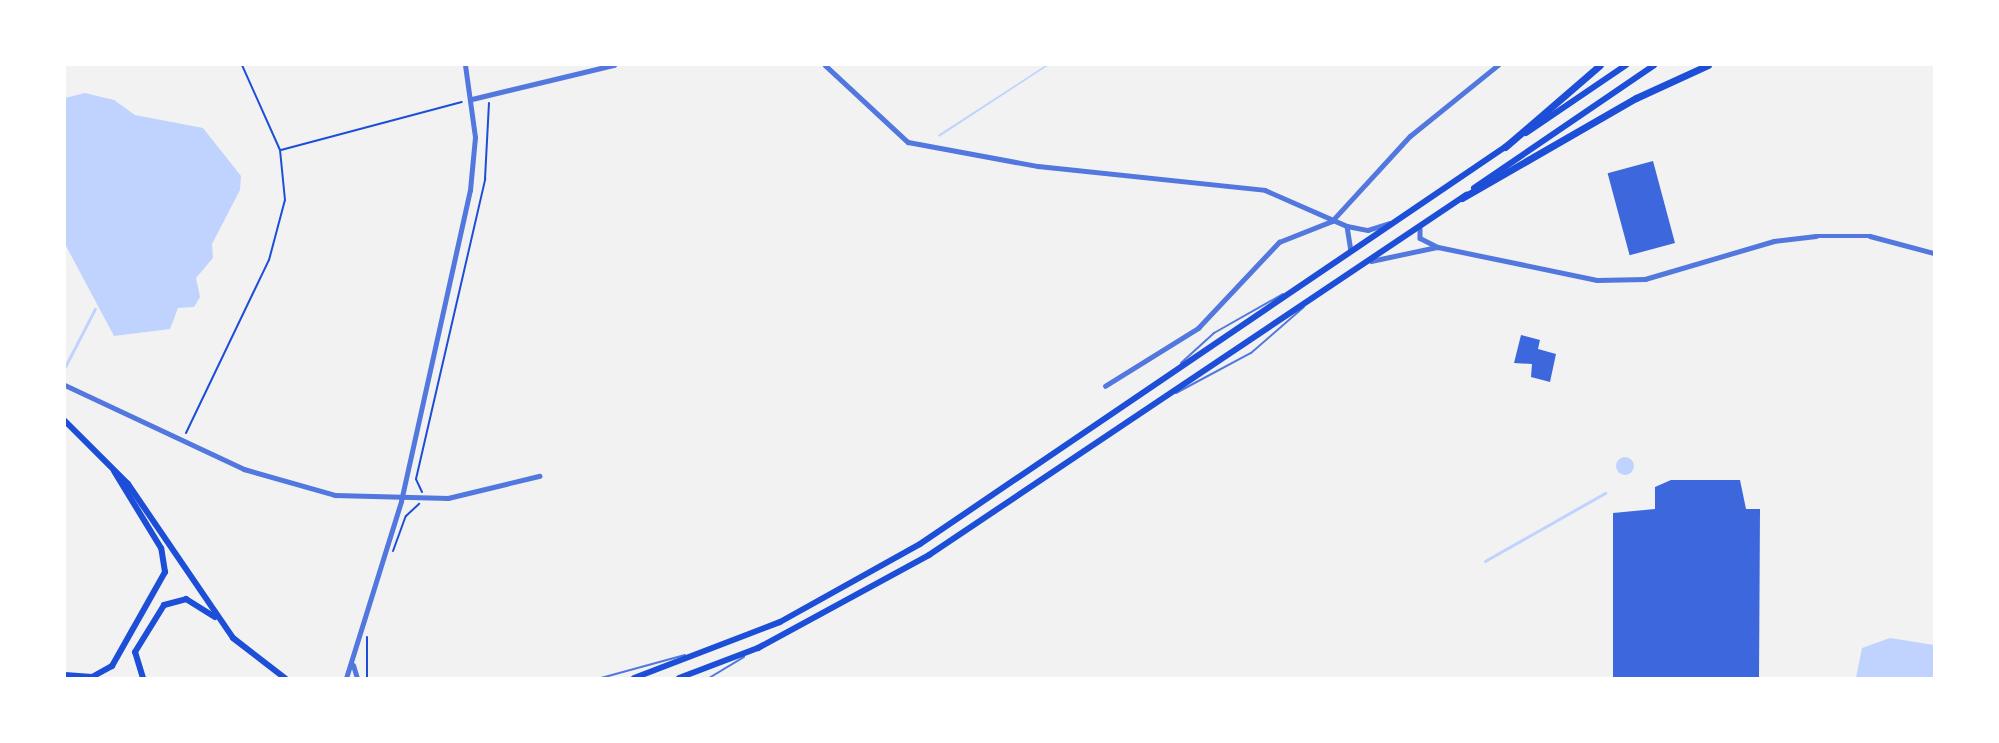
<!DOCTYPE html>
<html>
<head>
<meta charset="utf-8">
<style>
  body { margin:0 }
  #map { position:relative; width:1999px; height:743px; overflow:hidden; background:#f2f2f2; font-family:"PT Sans",sans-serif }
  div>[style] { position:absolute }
  .water>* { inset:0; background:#bfd3fe }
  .round { border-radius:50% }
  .stream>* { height:2.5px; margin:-1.25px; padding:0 1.25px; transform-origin:1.25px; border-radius:1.25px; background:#bfd3fe }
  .building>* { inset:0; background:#3d67dc; transform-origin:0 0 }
  .path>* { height:2px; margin:-1px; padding:0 1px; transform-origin:1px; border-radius:1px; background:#1d4ed8 }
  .service>* { height:2px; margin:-1px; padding:0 1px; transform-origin:1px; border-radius:1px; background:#5277de }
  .minor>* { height:4.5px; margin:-2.25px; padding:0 2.25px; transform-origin:2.25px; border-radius:2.25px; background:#5277de }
  .tertiary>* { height:5px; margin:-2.5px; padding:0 2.5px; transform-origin:2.5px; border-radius:2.5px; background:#5277de }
  .primary>* { height:6px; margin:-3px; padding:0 3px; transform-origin:3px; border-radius:3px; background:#1d4ed8 }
  .trunk>* { height:7px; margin:-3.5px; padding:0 3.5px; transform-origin:3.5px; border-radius:3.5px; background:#1d4ed8 }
  span { translate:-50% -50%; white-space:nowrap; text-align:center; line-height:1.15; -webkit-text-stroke:7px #fff; paint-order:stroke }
  .frame { position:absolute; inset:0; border:66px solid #fff; pointer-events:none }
</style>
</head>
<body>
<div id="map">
  <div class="water">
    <i style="clip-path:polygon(1046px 65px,1049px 65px,939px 137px,938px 135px)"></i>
    <i style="clip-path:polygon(85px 93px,114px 100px,135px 115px,203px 128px,241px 176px,240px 190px,212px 244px,213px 258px,196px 278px,200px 297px,194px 307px,178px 308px,170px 329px,114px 336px,65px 244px,65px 98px)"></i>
    <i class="round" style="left:1616px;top:457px;width:18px;height:18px"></i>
    <i style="clip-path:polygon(1890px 638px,1934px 645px,1934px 678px,1856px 678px,1862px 648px)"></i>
  </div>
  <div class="stream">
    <i style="left:65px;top:367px;width:65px;rotate:-62.7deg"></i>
    <i style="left:1485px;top:561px;width:138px;rotate:-29.5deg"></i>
  </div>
  <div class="building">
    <i style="left:1653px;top:161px;width:85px;height:47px;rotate:75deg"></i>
    <i style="clip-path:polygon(1521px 335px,1540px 340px,1538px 349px,1556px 354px,1550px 382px,1531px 377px,1532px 364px,1514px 363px)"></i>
    <i style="clip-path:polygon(1671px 480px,1740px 480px,1746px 509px,1760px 509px,1759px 678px,1613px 678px,1613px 513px,1655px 509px,1655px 487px)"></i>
  </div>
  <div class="path">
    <i style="left:281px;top:150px;width:187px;rotate:-14.9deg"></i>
    <i style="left:186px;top:433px;width:192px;rotate:-64.4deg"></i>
    <i style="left:269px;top:260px;width:62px;rotate:-75.1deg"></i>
    <i style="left:285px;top:200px;width:50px;rotate:-95.7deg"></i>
    <i style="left:280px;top:150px;width:93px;rotate:-114.1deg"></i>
    <i style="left:422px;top:492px;width:14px;rotate:-115deg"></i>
    <i style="left:416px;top:479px;width:308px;rotate:-77deg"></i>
    <i style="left:485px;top:179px;width:76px;rotate:-87deg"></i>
    <i style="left:393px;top:551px;width:37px;rotate:-70deg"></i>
    <i style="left:406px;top:516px;width:18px;rotate:-43deg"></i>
    <i style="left:367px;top:637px;width:41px;rotate:90deg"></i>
  </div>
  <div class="service">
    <i style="left:1181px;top:363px;width:45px;rotate:-42.3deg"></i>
    <i style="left:1214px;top:333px;width:79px;rotate:-29.5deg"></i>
    <i style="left:1176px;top:393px;width:85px;rotate:-28.1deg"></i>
    <i style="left:1251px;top:353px;width:70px;rotate:-41deg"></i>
    <i style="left:601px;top:678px;width:87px;rotate:-15.3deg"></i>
    <i style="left:709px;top:678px;width:41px;rotate:-31deg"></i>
  </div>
  <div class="minor">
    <i style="left:825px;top:65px;width:113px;rotate:42.9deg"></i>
    <i style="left:908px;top:142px;width:132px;rotate:10.5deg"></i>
    <i style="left:1038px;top:166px;width:228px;rotate:6deg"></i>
    <i style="left:1265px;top:190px;width:90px;rotate:23.7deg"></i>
    <i style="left:1347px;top:226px;width:21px;rotate:11deg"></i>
    <i style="left:1368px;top:230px;width:22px;rotate:-18deg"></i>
    <i style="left:472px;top:99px;width:146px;rotate:-13.5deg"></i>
    <i style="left:1347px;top:226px;width:24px;rotate:81deg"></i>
    <i style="left:1420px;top:226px;width:12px;rotate:90deg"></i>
    <i style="left:1420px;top:238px;width:20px;rotate:27deg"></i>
    <i style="left:1438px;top:247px;width:162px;rotate:11.7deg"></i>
    <i style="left:1597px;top:280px;width:48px;rotate:-1.2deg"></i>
    <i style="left:1645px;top:279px;width:134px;rotate:-16.4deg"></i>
    <i style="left:1774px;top:241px;width:42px;rotate:-6.8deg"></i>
    <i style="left:1816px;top:236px;width:54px"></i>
    <i style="left:1870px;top:236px;width:66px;rotate:14.9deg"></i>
    <i style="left:1371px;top:261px;width:67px;rotate:-12deg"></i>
    <i style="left:65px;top:385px;width:198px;rotate:25.1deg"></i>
    <i style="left:244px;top:469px;width:95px;rotate:15.9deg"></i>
    <i style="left:335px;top:495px;width:113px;rotate:1.5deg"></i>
    <i style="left:448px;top:498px;width:94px;rotate:-13.6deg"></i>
    <i style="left:1105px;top:386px;width:110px;rotate:-31.9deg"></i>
    <i style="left:1198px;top:328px;width:118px;rotate:-46.7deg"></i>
    <i style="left:1279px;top:242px;width:57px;rotate:-21.6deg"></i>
    <i style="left:1332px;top:221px;width:115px;rotate:-47.5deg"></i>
    <i style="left:1410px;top:136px;width:113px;rotate:-38.9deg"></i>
  </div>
  <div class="tertiary">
    <i style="left:353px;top:665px;width:14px;rotate:73deg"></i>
    <i style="left:346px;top:678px;width:185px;rotate:-72.7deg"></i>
    <i style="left:401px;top:501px;width:319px;rotate:-77.5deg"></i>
    <i style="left:470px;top:190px;width:53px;rotate:-84.6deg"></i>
    <i style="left:475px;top:137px;width:73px;rotate:-97.9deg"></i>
  </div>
  <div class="primary">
    <i style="left:1526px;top:133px;width:121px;rotate:-34.2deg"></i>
    <i style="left:1474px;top:188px;width:218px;rotate:-34.3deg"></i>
    <i style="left:65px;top:421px;width:89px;rotate:45deg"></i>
    <i style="left:128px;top:484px;width:186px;rotate:55.7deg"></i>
    <i style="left:233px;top:638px;width:66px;rotate:37.6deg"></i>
    <i style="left:65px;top:675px;width:27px;rotate:4deg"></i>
    <i style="left:92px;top:677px;width:23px;rotate:-29deg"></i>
    <i style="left:112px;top:666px;width:108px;rotate:-60.6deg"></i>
    <i style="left:165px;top:572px;width:24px;rotate:-99deg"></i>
    <i style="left:161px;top:548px;width:90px;rotate:-121.4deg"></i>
    <i style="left:143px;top:678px;width:27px;rotate:-107deg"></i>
    <i style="left:135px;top:652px;width:55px;rotate:-58.3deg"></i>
    <i style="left:164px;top:605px;width:23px;rotate:-15deg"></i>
    <i style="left:186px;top:599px;width:34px;rotate:32deg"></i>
    <i style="left:634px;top:678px;width:156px;rotate:-21deg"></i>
    <i style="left:780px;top:622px;width:160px;rotate:-29.1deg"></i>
    <i style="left:920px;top:544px;width:711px;rotate:-34.16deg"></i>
    <i style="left:679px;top:678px;width:85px;rotate:-20.8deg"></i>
    <i style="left:758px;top:648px;width:195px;rotate:-28.5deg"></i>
    <i style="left:929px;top:555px;width:647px;rotate:-33.84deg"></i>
  </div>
  <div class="trunk">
    <i style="left:1505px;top:147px;width:125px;rotate:-40.8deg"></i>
    <i style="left:1462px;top:198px;width:201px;rotate:-29.9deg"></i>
    <i style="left:1636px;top:98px;width:79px;rotate:-24.6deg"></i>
  </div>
  <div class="frame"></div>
</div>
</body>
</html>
